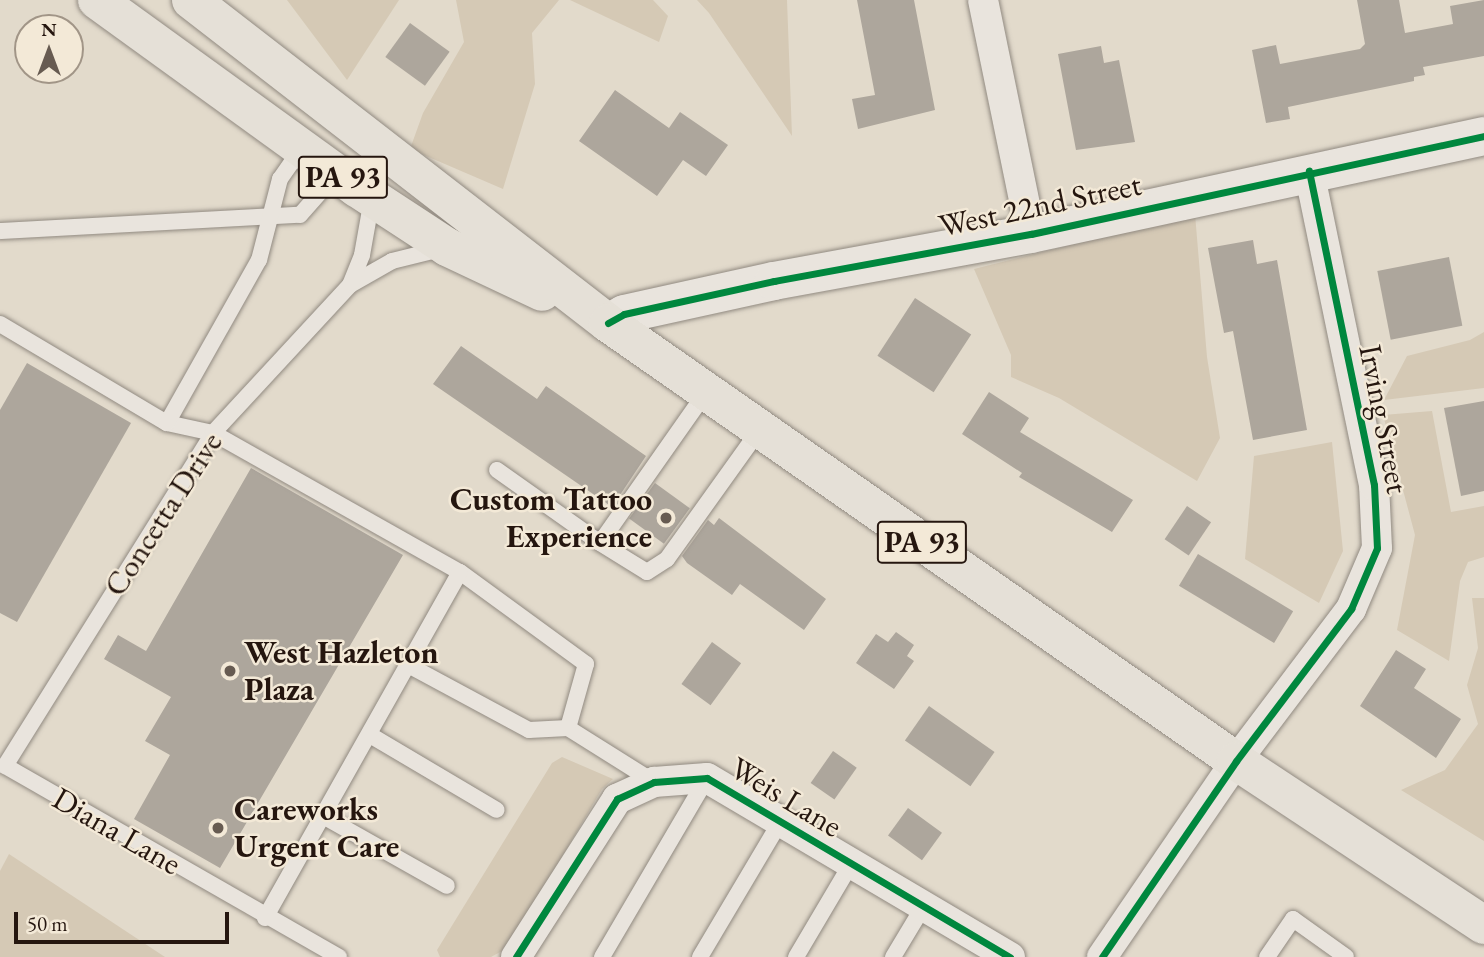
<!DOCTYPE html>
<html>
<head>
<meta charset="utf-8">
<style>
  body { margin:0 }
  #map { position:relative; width:1484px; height:957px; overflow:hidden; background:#e2dacb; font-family:"EB Garamond",serif }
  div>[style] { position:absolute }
  .green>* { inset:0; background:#d5c9b5 }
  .building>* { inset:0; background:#ada69c; transform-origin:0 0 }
  .roads { filter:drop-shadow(0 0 2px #918a81) drop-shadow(0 0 2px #918a81) }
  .service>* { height:16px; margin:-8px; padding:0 8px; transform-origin:8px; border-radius:8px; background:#e9e4dd }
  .minor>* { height:30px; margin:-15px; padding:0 15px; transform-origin:15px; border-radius:15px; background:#e9e4dd }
  .tertiary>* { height:38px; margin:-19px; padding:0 19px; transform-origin:19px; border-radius:19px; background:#e9e4dd }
  .trunk>* { height:38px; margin:-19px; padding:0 19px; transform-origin:19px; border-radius:19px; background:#e5e0d7 }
  .cycleway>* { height:7px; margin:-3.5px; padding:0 3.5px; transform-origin:3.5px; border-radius:3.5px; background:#00873e }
  .dots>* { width:19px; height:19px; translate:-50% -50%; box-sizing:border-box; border:4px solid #f3e9d7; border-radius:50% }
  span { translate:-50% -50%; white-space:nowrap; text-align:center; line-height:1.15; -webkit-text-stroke:5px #f3e9d7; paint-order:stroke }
  .shield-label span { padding:2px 5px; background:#f3e9d7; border:2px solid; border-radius:5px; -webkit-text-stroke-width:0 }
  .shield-label { font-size:30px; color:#25160f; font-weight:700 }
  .street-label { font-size:32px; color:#25160f }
  .poi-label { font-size:32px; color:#25160f; font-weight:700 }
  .right { translate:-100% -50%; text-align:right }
  .left { translate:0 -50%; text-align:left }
  .north { position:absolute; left:14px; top:14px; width:70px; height:70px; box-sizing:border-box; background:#f3e9d7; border:2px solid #a19587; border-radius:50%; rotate:0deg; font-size:19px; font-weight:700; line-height:28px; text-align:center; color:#25160f }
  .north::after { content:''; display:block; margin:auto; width:24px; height:32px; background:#675b51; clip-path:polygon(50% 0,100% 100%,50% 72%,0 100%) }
  .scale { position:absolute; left:14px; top:912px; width:215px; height:32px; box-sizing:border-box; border:4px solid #25160f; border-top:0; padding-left:9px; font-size:21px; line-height:24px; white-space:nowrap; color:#25160f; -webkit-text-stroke:5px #f3e9d7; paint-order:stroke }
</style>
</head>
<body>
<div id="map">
  <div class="green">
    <i style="clip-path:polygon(287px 0,399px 0,347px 80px)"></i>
    <i style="clip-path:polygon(456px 0,559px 0,532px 33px,535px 84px,503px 189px,410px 149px,423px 113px,464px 42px)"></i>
    <i style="clip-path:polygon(570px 0,653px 0,668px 16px,659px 42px)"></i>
    <i style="clip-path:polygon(697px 0,787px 0,792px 136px,709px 13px)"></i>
    <i style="clip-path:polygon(1195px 214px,1207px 357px,1220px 438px,1197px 481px,1059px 398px,1011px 377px,1011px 355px,974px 269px)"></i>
    <i style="clip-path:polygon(1484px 332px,1484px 388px,1384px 400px,1407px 356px,1470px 340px)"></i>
    <i style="clip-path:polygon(1432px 411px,1451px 512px,1484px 506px,1484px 557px,1468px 562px,1460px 581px,1449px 661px,1397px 630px,1415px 535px,1383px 415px)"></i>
    <i style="clip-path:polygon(1332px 442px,1343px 551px,1319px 603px,1245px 559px,1254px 456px)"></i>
    <i style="clip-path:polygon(1472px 598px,1484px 598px,1484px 841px,1401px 790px,1445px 770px,1478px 724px,1467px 685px,1478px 648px)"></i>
    <i style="clip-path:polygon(562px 757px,613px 779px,602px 789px,509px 947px,491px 957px,440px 957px,437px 950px,552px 763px)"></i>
    <i style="clip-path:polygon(9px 854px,165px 957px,0 957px,0 871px)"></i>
  </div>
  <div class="building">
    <i style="clip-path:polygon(857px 0,914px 0,935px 110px,858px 129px,852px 99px,875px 95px)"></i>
    <i style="clip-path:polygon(1357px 0,1399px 0,1405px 33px,1453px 24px,1450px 6px,1484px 0,1484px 56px,1423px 67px,1425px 75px,1414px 77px,1414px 81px,1288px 107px,1290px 119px,1266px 123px,1252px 50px,1276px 45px,1280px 64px,1360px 49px,1365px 44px)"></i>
    <i style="left:410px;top:23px;width:49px;height:42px;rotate:36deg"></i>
    <i style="clip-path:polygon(1101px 46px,1104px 63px,1119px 60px,1135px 142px,1076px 150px,1058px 54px)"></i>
    <i style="clip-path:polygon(615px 90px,669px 128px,680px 112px,728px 145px,706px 176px,683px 160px,657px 196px,579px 141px)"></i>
    <i style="clip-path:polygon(1253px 240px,1257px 264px,1277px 260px,1307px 430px,1253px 440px,1233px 331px,1224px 333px,1208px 248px)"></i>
    <i style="left:1449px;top:257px;width:70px;height:73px;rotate:79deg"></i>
    <i style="left:915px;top:298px;width:67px;height:69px;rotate:33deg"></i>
    <i style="clip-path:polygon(461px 346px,537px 399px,546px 386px,646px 456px,612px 507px,433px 384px)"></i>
    <i style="clip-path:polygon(27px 363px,131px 423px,17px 622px,0 613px,0 410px)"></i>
    <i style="clip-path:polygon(989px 392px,1029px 418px,1020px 432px,1133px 500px,1112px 532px,1019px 477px,1022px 473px,962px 434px)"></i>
    <i style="clip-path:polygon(1484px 401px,1484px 491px,1461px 496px,1444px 408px)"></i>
    <i style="clip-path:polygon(251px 468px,403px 555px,220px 868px,134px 819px,170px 755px,145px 741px,171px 697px,104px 659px,118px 635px,146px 651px)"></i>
    <i style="left:655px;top:483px;width:43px;height:44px;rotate:36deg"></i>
    <i style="left:1187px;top:506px;width:29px;height:40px;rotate:34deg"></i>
    <i style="clip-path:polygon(719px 518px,826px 599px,804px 630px,740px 584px,732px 595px,687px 563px,682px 556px,708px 520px,714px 525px)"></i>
    <i style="left:1198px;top:554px;width:111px;height:37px;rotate:31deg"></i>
    <i style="clip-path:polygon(896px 632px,914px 645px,907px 656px,914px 661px,894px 689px,856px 663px,876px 634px,888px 642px)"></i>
    <i style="left:712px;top:642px;width:36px;height:52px;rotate:36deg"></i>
    <i style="clip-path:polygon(1396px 650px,1426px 669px,1414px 688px,1461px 719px,1436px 758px,1360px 706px)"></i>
    <i style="left:929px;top:706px;width:80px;height:42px;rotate:35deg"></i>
    <i style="left:833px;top:751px;width:29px;height:39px;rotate:35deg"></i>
    <i style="left:908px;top:808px;width:42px;height:34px;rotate:36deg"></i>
  </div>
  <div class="roads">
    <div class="service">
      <i style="left:0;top:231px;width:300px;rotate:-3.1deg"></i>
      <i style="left:300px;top:215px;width:56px;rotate:-48.6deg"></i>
      <i style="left:350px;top:285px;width:48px;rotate:-29.7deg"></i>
      <i style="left:392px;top:261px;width:50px;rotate:-13.8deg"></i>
      <i style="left:0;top:324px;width:194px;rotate:30.7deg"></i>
      <i style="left:167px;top:423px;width:47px;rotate:12.3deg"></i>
      <i style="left:213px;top:433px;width:283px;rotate:29.4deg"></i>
      <i style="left:460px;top:572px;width:156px;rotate:36.1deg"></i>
      <i style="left:586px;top:664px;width:66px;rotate:105.7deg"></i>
      <i style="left:568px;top:728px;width:102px;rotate:32.1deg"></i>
      <i style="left:167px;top:423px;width:187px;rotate:-60.6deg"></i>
      <i style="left:259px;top:260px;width:84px;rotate:-75.5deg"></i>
      <i style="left:280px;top:179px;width:38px;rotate:-55deg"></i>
      <i style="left:497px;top:470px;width:126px;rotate:35.3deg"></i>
      <i style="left:600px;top:543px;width:184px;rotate:-54.9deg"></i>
      <i style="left:600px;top:543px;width:55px;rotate:31.7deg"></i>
      <i style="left:647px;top:572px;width:24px;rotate:-33deg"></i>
      <i style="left:667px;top:559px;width:160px;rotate:-54.4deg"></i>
      <i style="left:410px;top:666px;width:135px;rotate:28.3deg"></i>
      <i style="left:529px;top:730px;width:39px;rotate:-3deg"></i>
      <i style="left:370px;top:735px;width:147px;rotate:30.6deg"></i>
      <i style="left:323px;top:816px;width:142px;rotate:29.4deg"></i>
      <i style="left:265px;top:918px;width:397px;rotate:-60.6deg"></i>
      <i style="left:339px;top:957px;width:385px;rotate:-150.2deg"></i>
      <i style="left:5px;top:766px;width:393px;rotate:-58deg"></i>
      <i style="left:213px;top:433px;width:202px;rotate:-47.2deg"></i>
      <i style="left:350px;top:285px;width:32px;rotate:-68deg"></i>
      <i style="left:362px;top:255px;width:57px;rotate:-79.9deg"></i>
      <i style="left:602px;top:957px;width:208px;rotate:-59.6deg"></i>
      <i style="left:700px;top:957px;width:157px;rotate:-59.3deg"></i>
      <i style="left:796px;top:957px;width:108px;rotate:-59.4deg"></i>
      <i style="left:893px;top:957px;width:58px;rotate:-59deg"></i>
      <i style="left:1267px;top:957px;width:46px;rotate:-55.6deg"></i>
      <i style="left:1293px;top:919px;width:65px;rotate:35.6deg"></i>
    </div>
    <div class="minor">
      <i style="left:983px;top:0;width:239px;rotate:78.4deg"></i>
      <i style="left:516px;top:957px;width:188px;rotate:-57.4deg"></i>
      <i style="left:617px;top:799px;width:41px;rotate:-24.7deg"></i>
      <i style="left:654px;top:782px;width:53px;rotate:-4.3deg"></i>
      <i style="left:707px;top:778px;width:352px;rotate:30.6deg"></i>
      <i style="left:1102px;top:957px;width:237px;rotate:-55.6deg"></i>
      <i style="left:1236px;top:761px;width:191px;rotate:-52.9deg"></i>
      <i style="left:1351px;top:609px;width:66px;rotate:-66.9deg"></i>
      <i style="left:1377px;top:548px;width:63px;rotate:-92.7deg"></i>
      <i style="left:1374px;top:485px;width:321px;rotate:-101.7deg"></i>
    </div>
    <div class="tertiary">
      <i style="left:608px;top:323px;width:18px;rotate:-29deg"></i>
      <i style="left:624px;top:314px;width:154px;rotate:-12.4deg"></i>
      <i style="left:774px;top:281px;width:261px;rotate:-10.4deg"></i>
      <i style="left:1031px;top:234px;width:463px;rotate:-12.2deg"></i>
    </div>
    <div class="trunk">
      <i style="left:97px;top:0;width:321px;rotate:35.9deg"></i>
      <i style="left:357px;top:188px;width:108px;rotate:33.2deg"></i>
      <i style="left:447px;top:247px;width:105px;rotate:25.3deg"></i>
      <i style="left:191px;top:0;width:527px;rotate:37.76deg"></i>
      <i style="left:608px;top:323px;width:766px;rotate:34.89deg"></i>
      <i style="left:1236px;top:761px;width:297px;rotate:33.5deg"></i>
    </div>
  </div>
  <div class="cycleway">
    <i style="left:608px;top:323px;width:18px;rotate:-29deg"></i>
    <i style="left:624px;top:314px;width:154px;rotate:-12.4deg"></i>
    <i style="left:774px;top:281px;width:261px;rotate:-10.4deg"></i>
    <i style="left:1031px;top:234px;width:463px;rotate:-12.2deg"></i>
    <i style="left:516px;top:957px;width:188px;rotate:-57.4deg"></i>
    <i style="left:617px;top:799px;width:41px;rotate:-24.7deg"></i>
    <i style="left:654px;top:782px;width:53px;rotate:-4.3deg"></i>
    <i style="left:707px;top:778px;width:352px;rotate:30.6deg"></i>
    <i style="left:1102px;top:957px;width:237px;rotate:-55.6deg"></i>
    <i style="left:1236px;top:761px;width:191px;rotate:-52.9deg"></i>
    <i style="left:1351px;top:609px;width:66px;rotate:-66.9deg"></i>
    <i style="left:1377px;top:548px;width:63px;rotate:-92.7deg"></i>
    <i style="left:1374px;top:485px;width:321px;rotate:-101.7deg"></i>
  </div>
  <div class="dots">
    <i style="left:666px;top:518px;background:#675b51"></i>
    <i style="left:230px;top:671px;background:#675b51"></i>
    <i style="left:218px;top:828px;background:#675b51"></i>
  </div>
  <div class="shield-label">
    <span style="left:343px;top:177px">PA 93</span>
    <span style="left:922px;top:542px">PA 93</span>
  </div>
  <div class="street-label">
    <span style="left:1040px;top:205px;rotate:-12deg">West 22nd Street</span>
    <span style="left:1384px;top:419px;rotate:79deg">Irving Street</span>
    <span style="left:163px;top:514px;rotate:-57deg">Concetta Drive</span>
    <span style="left:786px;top:797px;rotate:31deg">Weis Lane</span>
    <span style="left:117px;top:831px;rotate:30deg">Diana Lane</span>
  </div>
  <div class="poi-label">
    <span class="right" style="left:652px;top:518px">Custom Tattoo<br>Experience</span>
    <span class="left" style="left:244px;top:671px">West Hazleton<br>Plaza</span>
    <span class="left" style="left:234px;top:828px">Careworks<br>Urgent Care</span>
  </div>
  <div class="north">N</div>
  <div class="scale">50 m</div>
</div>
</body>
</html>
